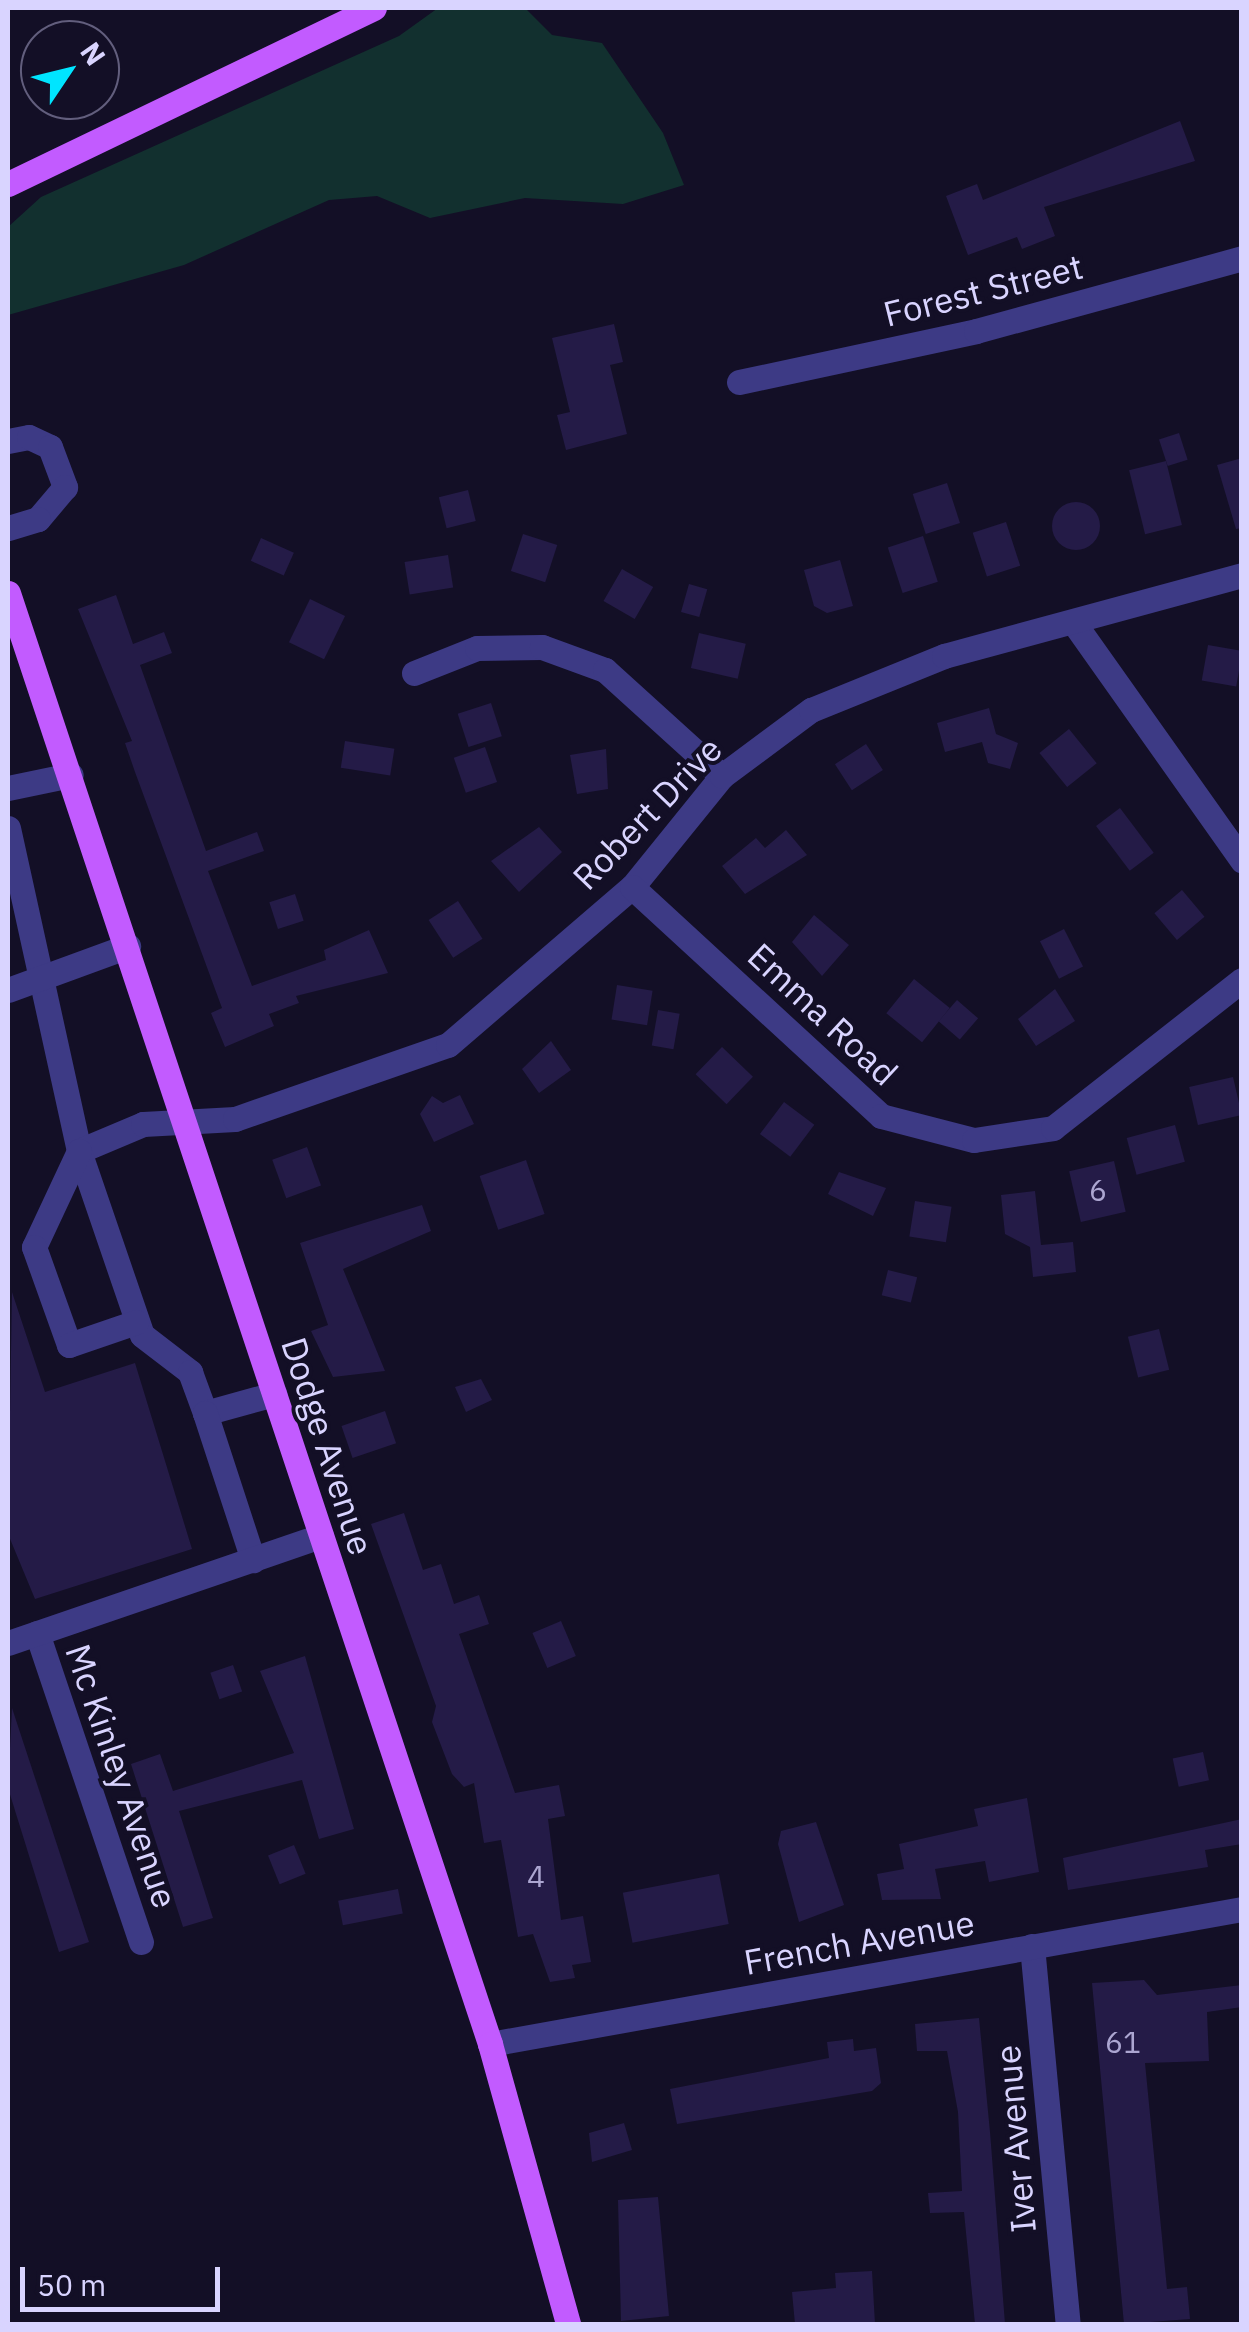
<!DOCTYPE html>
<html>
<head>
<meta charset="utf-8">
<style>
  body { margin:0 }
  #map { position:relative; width:1249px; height:2332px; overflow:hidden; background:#130f26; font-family:"IBM Plex Sans",sans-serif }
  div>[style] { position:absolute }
  .green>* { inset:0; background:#12302f }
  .building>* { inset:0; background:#241b47; transform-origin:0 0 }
  .round { border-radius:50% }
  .minor>* { height:25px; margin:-12.5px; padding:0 12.5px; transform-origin:12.5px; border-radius:12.5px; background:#3d3a85 }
  .major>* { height:25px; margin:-12.5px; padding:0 12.5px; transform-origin:12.5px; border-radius:12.5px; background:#c25bff }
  span { translate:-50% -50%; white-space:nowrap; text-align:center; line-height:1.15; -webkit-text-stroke:8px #130f26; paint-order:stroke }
  .number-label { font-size:30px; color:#aca6d1 }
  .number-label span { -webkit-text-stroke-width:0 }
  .street-label { font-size:35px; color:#d9d4ff }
  .frame { position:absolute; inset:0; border:10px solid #d9d4ff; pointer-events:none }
  .north { position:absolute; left:20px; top:20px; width:100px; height:100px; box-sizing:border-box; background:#130f26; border:2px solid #625e7d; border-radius:50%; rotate:55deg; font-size:28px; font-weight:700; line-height:40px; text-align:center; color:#d9d4ff }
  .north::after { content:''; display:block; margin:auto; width:35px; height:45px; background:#00e5ff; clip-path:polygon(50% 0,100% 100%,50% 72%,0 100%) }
  .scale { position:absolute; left:20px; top:2267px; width:200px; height:45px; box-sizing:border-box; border:5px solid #d9d4ff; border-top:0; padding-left:12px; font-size:30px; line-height:35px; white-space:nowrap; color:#d9d4ff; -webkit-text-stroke:8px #130f26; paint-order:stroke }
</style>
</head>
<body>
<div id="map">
  <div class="green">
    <i style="clip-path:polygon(438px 8px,525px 8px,552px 35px,602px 43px,663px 133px,684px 185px,623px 204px,525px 198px,430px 218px,377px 196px,329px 200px,184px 265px,8px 315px,8px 227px,41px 197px,399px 36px)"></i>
  </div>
  <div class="building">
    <i style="clip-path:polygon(1180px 121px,1195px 161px,1044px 207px,1055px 236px,1022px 249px,1017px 237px,968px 255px,946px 196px,977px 184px,983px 200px)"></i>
    <i style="clip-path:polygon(614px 324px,623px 362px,610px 365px,627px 434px,566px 450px,557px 415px,570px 412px,552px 338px)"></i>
    <i style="left:1179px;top:433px;width:28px;height:21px;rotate:72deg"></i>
    <i style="clip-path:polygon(1242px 458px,1242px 528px,1236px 529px,1217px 465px)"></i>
    <i style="left:1166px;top:461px;width:66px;height:38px;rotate:76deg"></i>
    <i style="left:947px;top:483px;width:42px;height:36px;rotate:72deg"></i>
    <i style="left:468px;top:490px;width:32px;height:30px;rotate:76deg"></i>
    <i class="round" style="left:1052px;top:502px;width:48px;height:48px"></i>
    <i style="left:1006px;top:522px;width:46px;height:35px;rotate:72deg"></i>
    <i style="left:523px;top:534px;width:36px;height:39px;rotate:18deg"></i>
    <i style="left:923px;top:536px;width:48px;height:37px;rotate:72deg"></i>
    <i style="left:261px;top:538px;width:36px;height:25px;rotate:24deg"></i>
    <i style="left:448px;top:555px;width:33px;height:44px;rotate:81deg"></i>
    <i style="clip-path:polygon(840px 560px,853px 606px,827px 613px,814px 606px,804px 570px)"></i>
    <i style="left:622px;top:569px;width:36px;height:37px;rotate:30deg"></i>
    <i style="left:689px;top:584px;width:19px;height:29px;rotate:16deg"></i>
    <i style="clip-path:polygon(116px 595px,133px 644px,164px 632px,172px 653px,140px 665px,206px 851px,257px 832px,264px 851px,208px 871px,252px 986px,326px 960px,324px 950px,369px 930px,388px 973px,296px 996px,299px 1003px,269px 1014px,274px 1026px,225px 1047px,211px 1013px,222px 1008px,135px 772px,125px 743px,132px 741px,78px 609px)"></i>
    <i style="left:310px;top:599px;width:39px;height:48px;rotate:26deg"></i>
    <i style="left:699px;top:633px;width:48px;height:36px;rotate:13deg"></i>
    <i style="left:1208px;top:645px;width:35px;height:36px;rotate:10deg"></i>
    <i style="left:491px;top:703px;width:35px;height:35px;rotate:72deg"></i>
    <i style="clip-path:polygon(989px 708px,996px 734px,1018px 743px,1010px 769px,988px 763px,982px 742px,945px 752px,937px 723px)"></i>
    <i style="left:1069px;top:729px;width:44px;height:38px;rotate:51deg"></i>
    <i style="left:345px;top:741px;width:50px;height:27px;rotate:9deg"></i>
    <i style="left:866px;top:744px;width:31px;height:37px;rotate:57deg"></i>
    <i style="left:485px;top:747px;width:37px;height:33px;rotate:71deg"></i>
    <i style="clip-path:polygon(606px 749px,608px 789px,577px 794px,570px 755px)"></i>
    <i style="left:1120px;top:808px;width:56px;height:30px;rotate:53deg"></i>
    <i style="clip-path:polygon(539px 827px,562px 852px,519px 892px,491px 861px)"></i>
    <i style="clip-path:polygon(786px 830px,807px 855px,745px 894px,722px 866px,756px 838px,765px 848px)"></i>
    <i style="left:1182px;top:890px;width:35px;height:36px;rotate:50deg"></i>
    <i style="left:295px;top:894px;width:28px;height:27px;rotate:72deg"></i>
    <i style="left:458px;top:901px;width:45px;height:35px;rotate:57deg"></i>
    <i style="clip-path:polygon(814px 915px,849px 945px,822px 976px,792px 942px)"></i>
    <i style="left:1064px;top:929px;width:42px;height:27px;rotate:63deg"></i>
    <i style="left:914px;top:979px;width:46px;height:44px;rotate:39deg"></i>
    <i style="left:617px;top:985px;width:36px;height:35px;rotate:9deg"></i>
    <i style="clip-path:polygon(1055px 989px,1075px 1021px,1036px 1046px,1018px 1019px)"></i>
    <i style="left:957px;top:1000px;width:28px;height:28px;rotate:41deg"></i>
    <i style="left:658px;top:1010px;width:22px;height:36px;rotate:10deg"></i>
    <i style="clip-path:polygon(551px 1041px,571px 1070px,539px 1093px,522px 1069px)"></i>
    <i style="left:722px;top:1047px;width:43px;height:38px;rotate:44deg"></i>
    <i style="left:1233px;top:1077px;width:39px;height:45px;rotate:77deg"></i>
    <i style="clip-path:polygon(460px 1095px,474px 1124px,434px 1142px,420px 1114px,432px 1096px,443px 1103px)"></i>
    <i style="left:784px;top:1102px;width:38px;height:40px;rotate:37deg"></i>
    <i style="left:1175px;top:1125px;width:38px;height:50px;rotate:75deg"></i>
    <i style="left:307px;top:1147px;width:41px;height:37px;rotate:70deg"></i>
    <i style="left:526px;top:1160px;width:57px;height:49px;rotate:71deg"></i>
    <i style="left:1114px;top:1161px;width:52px;height:46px;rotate:77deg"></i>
    <i style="clip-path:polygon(839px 1172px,886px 1188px,873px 1216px,828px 1194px)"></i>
    <i style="clip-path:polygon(1035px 1191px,1041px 1245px,1073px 1242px,1076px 1272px,1033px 1277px,1030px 1247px,1005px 1234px,1001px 1195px)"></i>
    <i style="left:915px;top:1201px;width:37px;height:36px;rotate:9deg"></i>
    <i style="clip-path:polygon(422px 1205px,431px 1231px,343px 1269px,385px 1371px,333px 1377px,311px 1331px,328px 1325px,300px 1243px)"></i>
    <i style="left:888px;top:1270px;width:30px;height:26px;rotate:14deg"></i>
    <i style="clip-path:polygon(12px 1292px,45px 1392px,135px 1363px,192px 1549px,35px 1599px,8px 1534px)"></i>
    <i style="left:1159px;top:1329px;width:42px;height:32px;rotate:76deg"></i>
    <i style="clip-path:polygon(481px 1379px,492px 1400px,466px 1412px,455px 1387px)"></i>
    <i style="left:385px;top:1411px;width:34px;height:46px;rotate:71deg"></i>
    <i style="clip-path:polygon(404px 1513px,423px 1570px,441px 1564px,454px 1604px,479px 1595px,489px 1624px,459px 1634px,515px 1793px,559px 1785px,565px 1816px,548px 1819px,561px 1920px,583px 1916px,591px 1962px,572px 1965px,575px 1978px,550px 1982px,533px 1934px,518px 1937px,501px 1840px,484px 1843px,474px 1783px,464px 1787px,452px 1774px,432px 1722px,436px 1706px,371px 1524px)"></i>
    <i style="left:561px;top:1621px;width:38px;height:31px;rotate:67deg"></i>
    <i style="clip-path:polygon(305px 1656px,354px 1829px,319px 1839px,302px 1780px,179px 1811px,213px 1918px,183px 1927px,131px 1764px,160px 1754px,173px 1791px,294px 1753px,260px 1671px)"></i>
    <i style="left:233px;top:1665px;width:28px;height:24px;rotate:71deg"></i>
    <i style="clip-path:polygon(12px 1708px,89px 1942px,59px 1952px,8px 1788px)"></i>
    <i style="left:1203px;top:1752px;width:29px;height:31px;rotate:78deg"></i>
    <i style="clip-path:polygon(1027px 1798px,1039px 1872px,989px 1882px,985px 1861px,935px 1869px,941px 1899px,882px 1900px,877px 1874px,904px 1869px,899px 1844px,978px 1826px,974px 1809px)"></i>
    <i style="clip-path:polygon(1242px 1819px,1242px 1844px,1205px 1850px,1208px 1867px,1068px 1890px,1063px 1858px)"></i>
    <i style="clip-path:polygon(816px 1822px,844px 1905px,799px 1922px,778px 1844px,781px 1831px)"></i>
    <i style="left:294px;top:1845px;width:31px;height:28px;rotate:68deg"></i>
    <i style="left:719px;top:1874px;width:51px;height:98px;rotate:79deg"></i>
    <i style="left:398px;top:1889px;width:25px;height:61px;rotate:79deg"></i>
    <i style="clip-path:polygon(1144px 1980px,1157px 1995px,1242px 1985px,1242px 2007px,1207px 2012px,1209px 2061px,1145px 2063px,1167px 2289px,1187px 2287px,1190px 2319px,1124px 2324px,1092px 1983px)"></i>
    <i style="clip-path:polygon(979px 2018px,990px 2132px,1005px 2324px,975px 2324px,964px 2212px,930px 2213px,928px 2193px,962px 2191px,958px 2112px,947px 2051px,917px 2051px,915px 2024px)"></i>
    <i style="clip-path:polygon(853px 2039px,854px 2051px,876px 2048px,881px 2083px,872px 2091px,677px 2124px,670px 2089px,829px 2058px,827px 2042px)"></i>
    <i style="clip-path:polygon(624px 2123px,632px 2150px,592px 2162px,589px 2133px)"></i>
    <i style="clip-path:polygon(658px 2197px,669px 2316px,621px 2321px,618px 2200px)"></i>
    <i style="clip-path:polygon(872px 2271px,875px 2324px,795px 2324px,792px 2292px,836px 2288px,835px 2273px)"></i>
  </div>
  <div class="minor">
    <i style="left:739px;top:382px;width:242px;rotate:-12.1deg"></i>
    <i style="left:976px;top:331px;width:276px;rotate:-15.3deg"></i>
    <i style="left:8px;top:441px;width:21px;rotate:-11deg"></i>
    <i style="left:29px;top:437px;width:23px;rotate:25deg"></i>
    <i style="left:50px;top:447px;width:43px;rotate:69.4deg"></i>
    <i style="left:65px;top:487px;width:42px;rotate:130.2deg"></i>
    <i style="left:38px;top:519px;width:31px;rotate:163deg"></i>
    <i style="left:1074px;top:623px;width:291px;rotate:54.7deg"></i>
    <i style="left:414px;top:673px;width:68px;rotate:-21.6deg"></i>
    <i style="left:477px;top:648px;width:65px;rotate:-0.9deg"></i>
    <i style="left:542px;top:647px;width:67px;rotate:20.1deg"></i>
    <i style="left:605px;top:670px;width:158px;rotate:42.2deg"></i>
    <i style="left:8px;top:788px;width:64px;rotate:-11.7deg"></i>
    <i style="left:8px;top:828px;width:331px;rotate:77.6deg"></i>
    <i style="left:79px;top:1151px;width:69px;rotate:-22.9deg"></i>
    <i style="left:143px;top:1124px;width:92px;rotate:-3.1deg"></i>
    <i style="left:235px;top:1119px;width:225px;rotate:-19.2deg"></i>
    <i style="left:448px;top:1045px;width:243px;rotate:-40.7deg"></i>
    <i style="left:632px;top:887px;width:143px;rotate:-51deg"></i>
    <i style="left:722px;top:776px;width:111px;rotate:-36.6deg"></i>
    <i style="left:811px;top:710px;width:144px;rotate:-22.1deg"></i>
    <i style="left:944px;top:656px;width:309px;rotate:-15.2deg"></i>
    <i style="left:632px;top:887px;width:338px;rotate:42.6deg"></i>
    <i style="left:881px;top:1116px;width:96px;rotate:14.5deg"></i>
    <i style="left:974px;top:1140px;width:80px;rotate:-8.6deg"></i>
    <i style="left:1053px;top:1128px;width:240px;rotate:-38.1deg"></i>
    <i style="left:8px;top:990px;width:128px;rotate:-20.1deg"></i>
    <i style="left:79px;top:1151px;width:194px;rotate:71.1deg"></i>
    <i style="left:142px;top:1335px;width:61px;rotate:37.6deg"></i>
    <i style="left:190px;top:1372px;width:44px;rotate:69.9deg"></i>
    <i style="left:205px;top:1413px;width:72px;rotate:-15.4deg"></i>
    <i style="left:79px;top:1151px;width:106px;rotate:115.1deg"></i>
    <i style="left:34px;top:1247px;width:104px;rotate:70.3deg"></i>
    <i style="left:69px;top:1345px;width:71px;rotate:-18.9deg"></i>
    <i style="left:205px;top:1413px;width:155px;rotate:71.9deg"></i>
    <i style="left:37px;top:1633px;width:326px;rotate:71.4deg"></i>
    <i style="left:8px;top:1643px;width:331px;rotate:-18.9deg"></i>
    <i style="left:1032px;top:1946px;width:380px;rotate:84.6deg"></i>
    <i style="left:490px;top:2044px;width:764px;rotate:-10.18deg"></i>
  </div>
  <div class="major">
    <i style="left:8px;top:184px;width:406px;rotate:-25.7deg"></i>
    <i style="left:8px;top:593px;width:1529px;rotate:71.62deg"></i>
    <i style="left:490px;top:2044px;width:291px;rotate:74.4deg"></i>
  </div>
  <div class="number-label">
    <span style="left:1098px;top:1190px">6</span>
    <span style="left:536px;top:1876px">4</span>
    <span style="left:1123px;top:2042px">61</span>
  </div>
  <div class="street-label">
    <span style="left:983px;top:290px;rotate:-14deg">Forest Street</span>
    <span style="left:647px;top:813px;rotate:-46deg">Robert Drive</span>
    <span style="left:823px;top:1014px;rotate:43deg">Emma Road</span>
    <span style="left:328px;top:1446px;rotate:72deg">Dodge Avenue</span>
    <span style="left:122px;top:1776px;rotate:71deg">Mc Kinley Avenue</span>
    <span style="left:859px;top:1942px;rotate:-10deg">French Avenue</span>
    <span style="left:1015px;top:2139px;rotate:-95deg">Iver Avenue</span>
  </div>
  <div class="frame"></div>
  <div class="north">N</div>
  <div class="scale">50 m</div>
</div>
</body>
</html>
